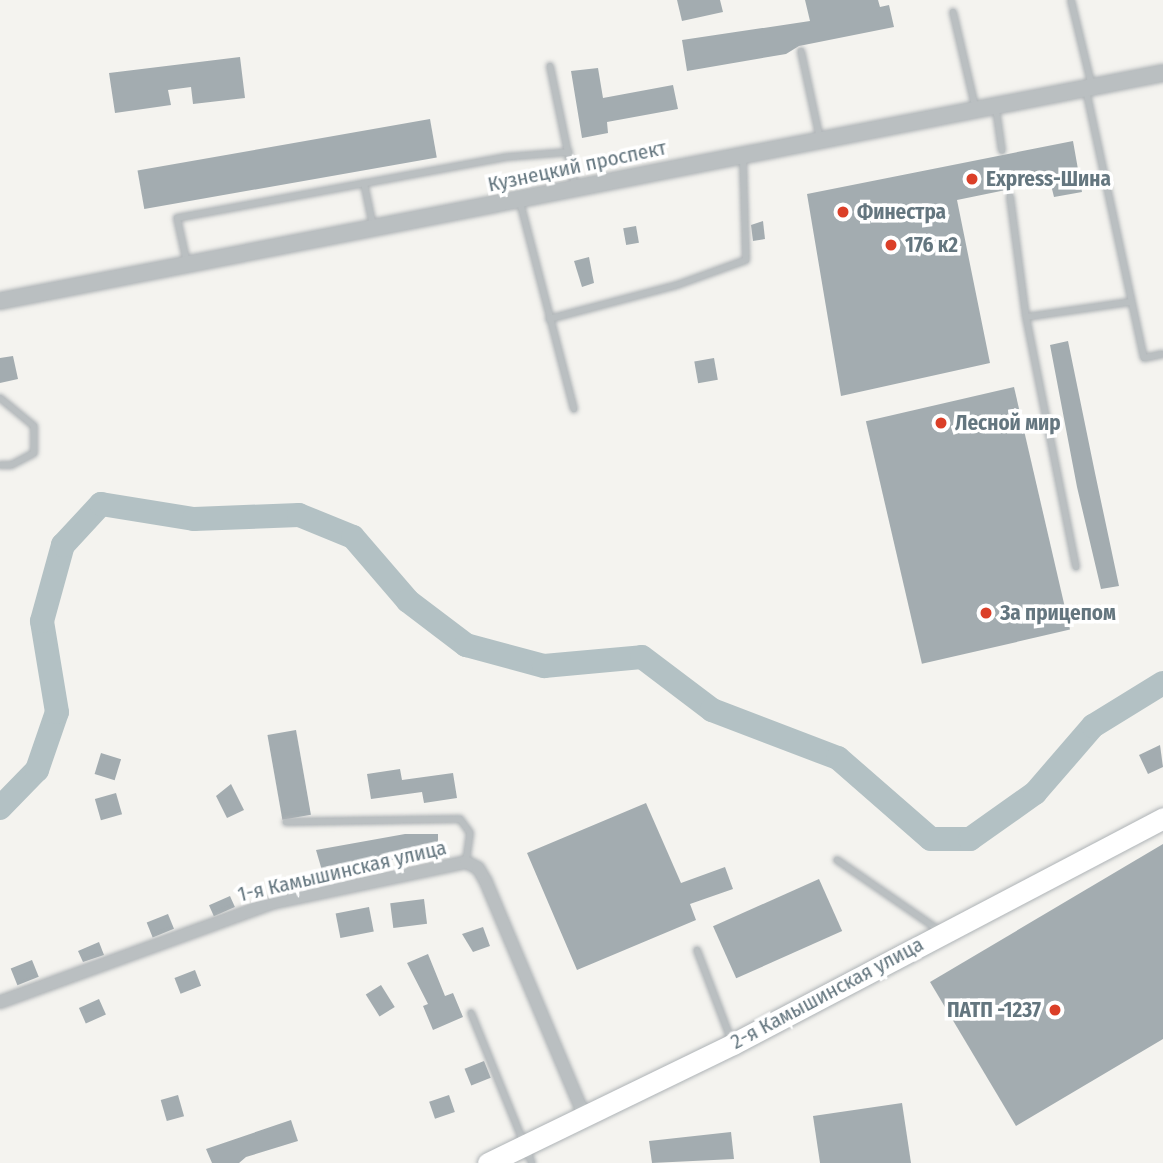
<!DOCTYPE html>
<html>
<head>
<meta charset="utf-8">
<style>
  body { margin:0 }
  #map { position:relative; width:1163px; height:1163px; overflow:hidden; background:#f4f3ef; font-family:"Fira Sans Condensed",sans-serif }
  div>[style] { position:absolute }
  .river>* { height:24px; margin:-12px; padding:0 12px; transform-origin:12px; border-radius:12px; background:#b3c1c4 }
  .building>* { inset:0; background:#a3acb0; transform-origin:0 0 }
  .roads { filter:drop-shadow(0 0 2px #aeb3b6) drop-shadow(0 0 2px #aeb3b6) }
  .service>* { height:6px; margin:-3px; padding:0 3px; transform-origin:3px; border-radius:3px; background:#babfc1 }
  .minor>* { height:12px; margin:-6px; padding:0 6px; transform-origin:6px; border-radius:6px; background:#babfc1 }
  .tertiary>* { height:16px; margin:-8px; padding:0 8px; transform-origin:8px; border-radius:8px; background:#babfc1 }
  .primary>* { height:21px; margin:-10.5px; padding:0 10.5px; transform-origin:10.5px; border-radius:10.5px; background:#fff }
  .dots>* { width:19px; height:19px; translate:-50% -50%; box-sizing:border-box; border:4px solid #fff; border-radius:50% }
  span { translate:-50% -50%; white-space:nowrap; text-align:center; line-height:1.15; -webkit-text-stroke:7px #fff; paint-order:stroke }
  .street-label { font-size:21px; color:#64767f }
  .poi-label { font-size:21px; color:#64767f; font-weight:700 }
  .left { translate:0 -50%; text-align:left }
  .right { translate:-100% -50%; text-align:right }
</style>
</head>
<body>
<div id="map">
  <div class="river">
    <i style="left:0;top:808px;width:53px;rotate:-45.8deg"></i>
    <i style="left:37px;top:770px;width:61px;rotate:-71deg"></i>
    <i style="left:57px;top:712px;width:92px;rotate:-99.4deg"></i>
    <i style="left:42px;top:621px;width:79px;rotate:-74.6deg"></i>
    <i style="left:63px;top:545px;width:56px;rotate:-47.2deg"></i>
    <i style="left:101px;top:504px;width:94px;rotate:9.2deg"></i>
    <i style="left:194px;top:519px;width:105px;rotate:-2.2deg"></i>
    <i style="left:299px;top:515px;width:58px;rotate:22.2deg"></i>
    <i style="left:353px;top:537px;width:84px;rotate:49.3deg"></i>
    <i style="left:408px;top:601px;width:73px;rotate:37.2deg"></i>
    <i style="left:466px;top:645px;width:81px;rotate:15.1deg"></i>
    <i style="left:544px;top:666px;width:98px;rotate:-5.2deg"></i>
    <i style="left:642px;top:657px;width:88px;rotate:37.1deg"></i>
    <i style="left:712px;top:710px;width:135px;rotate:20.9deg"></i>
    <i style="left:838px;top:758px;width:123px;rotate:41.1deg"></i>
    <i style="left:931px;top:839px;width:39px"></i>
    <i style="left:970px;top:839px;width:80px;rotate:-35.3deg"></i>
    <i style="left:1035px;top:793px;width:89px;rotate:-49.1deg"></i>
    <i style="left:1093px;top:726px;width:82px;rotate:-31.6deg"></i>
  </div>
  <div class="building">
    <i style="clip-path:polygon(677px 0,720px 0,723px 12px,682px 21px)"></i>
    <i style="clip-path:polygon(805px 0,878px 0,880px 7px,889px 5px,894px 27px,799px 46px,786px 54px,687px 71px,682px 40px,810px 21px)"></i>
    <i style="clip-path:polygon(240px 57px,245px 98px,193px 104px,191px 87px,168px 90px,171px 105px,115px 113px,109px 73px)"></i>
    <i style="clip-path:polygon(598px 68px,603px 98px,673px 85px,678px 109px,607px 122px,608px 133px,582px 138px,571px 71px)"></i>
    <i style="left:430px;top:119px;width:39px;height:297px;rotate:80deg"></i>
    <i style="clip-path:polygon(1073px 141px,1082px 192px,1054px 197px,1050px 181px,957px 200px,990px 363px,841px 396px,807px 194px)"></i>
    <i style="clip-path:polygon(763px 221px,765px 239px,753px 241px,751px 225px)"></i>
    <i style="left:636px;top:226px;width:17px;height:13px;rotate:80deg"></i>
    <i style="clip-path:polygon(589px 257px,594px 283px,582px 287px,574px 261px)"></i>
    <i style="clip-path:polygon(1068px 341px,1095px 473px,1119px 586px,1101px 589px,1077px 487px,1050px 345px)"></i>
    <i style="clip-path:polygon(13px 356px,18px 379px,0 383px,0 358px)"></i>
    <i style="left:714px;top:358px;width:22px;height:20px;rotate:80deg"></i>
    <i style="left:1014px;top:387px;width:249px;height:152px;rotate:77deg"></i>
    <i style="left:296px;top:730px;width:86px;height:29px;rotate:80deg"></i>
    <i style="clip-path:polygon(1160px 745px,1163px 767px,1148px 774px,1139px 755px)"></i>
    <i style="left:101px;top:753px;width:21px;height:22px;rotate:17deg"></i>
    <i style="clip-path:polygon(400px 769px,402px 780px,453px 773px,457px 798px,424px 803px,422px 792px,371px 799px,367px 774px)"></i>
    <i style="clip-path:polygon(231px 784px,244px 810px,227px 818px,216px 796px)"></i>
    <i style="left:116px;top:793px;width:22px;height:22px;rotate:74deg"></i>
    <i style="clip-path:polygon(646px 803px,681px 883px,725px 867px,733px 889px,690px 904px,696px 920px,577px 970px,527px 853px)"></i>
    <i style="clip-path:polygon(405px 834px,438px 834px,438px 859px,353px 861px,355px 866px,323px 874px,316px 850px)"></i>
    <i style="clip-path:polygon(1163px 844px,1163px 1039px,1016px 1126px,930px 982px)"></i>
    <i style="left:819px;top:879px;width:57px;height:116px;rotate:66deg"></i>
    <i style="left:230px;top:896px;width:12px;height:23px;rotate:66deg"></i>
    <i style="left:424px;top:899px;width:25px;height:34px;rotate:83deg"></i>
    <i style="left:369px;top:907px;width:25px;height:34px;rotate:79deg"></i>
    <i style="left:168px;top:914px;width:16px;height:23px;rotate:68deg"></i>
    <i style="clip-path:polygon(483px 927px,490px 946px,473px 952px,462px 934px)"></i>
    <i style="clip-path:polygon(99px 942px,104px 955px,83px 962px,78px 951px)"></i>
    <i style="clip-path:polygon(428px 954px,445px 996px,453px 993px,463px 1017px,433px 1030px,423px 1006px,428px 1004px,407px 963px)"></i>
    <i style="left:32px;top:960px;width:18px;height:23px;rotate:68deg"></i>
    <i style="left:195px;top:970px;width:17px;height:22px;rotate:69deg"></i>
    <i style="left:381px;top:985px;width:26px;height:18px;rotate:58deg"></i>
    <i style="left:99px;top:999px;width:17px;height:22px;rotate:66deg"></i>
    <i style="left:484px;top:1061px;width:18px;height:21px;rotate:68deg"></i>
    <i style="left:178px;top:1095px;width:22px;height:18px;rotate:74deg"></i>
    <i style="left:449px;top:1095px;width:18px;height:21px;rotate:71deg"></i>
    <i style="clip-path:polygon(902px 1103px,911px 1163px,820px 1163px,813px 1116px)"></i>
    <i style="clip-path:polygon(291px 1120px,298px 1141px,246px 1157px,239px 1163px,212px 1163px,206px 1149px)"></i>
    <i style="clip-path:polygon(731px 1132px,734px 1159px,652px 1163px,649px 1141px)"></i>
  </div>
  <div class="roads">
    <div class="service">
      <i style="left:1071px;top:0;width:89px;rotate:76.4deg"></i>
      <i style="left:953px;top:12px;width:101px;rotate:76.8deg"></i>
      <i style="left:801px;top:51px;width:90px;rotate:77.8deg"></i>
      <i style="left:550px;top:66px;width:124px;rotate:78.3deg"></i>
      <i style="left:1086px;top:90px;width:274px;rotate:77.8deg"></i>
      <i style="left:1144px;top:358px;width:19px;rotate:-12deg"></i>
      <i style="left:996px;top:109px;width:42px;rotate:81.9deg"></i>
      <i style="left:364px;top:183px;width:44px;rotate:78.2deg"></i>
      <i style="left:1010px;top:196px;width:122px;rotate:82.5deg"></i>
      <i style="left:520px;top:202px;width:214px;rotate:75.4deg"></i>
      <i style="left:187px;top:263px;width:46px;rotate:-102.5deg"></i>
      <i style="left:177px;top:218px;width:335px;rotate:-10.5deg"></i>
      <i style="left:506px;top:157px;width:63px;rotate:-4.5deg"></i>
      <i style="left:549px;top:319px;width:132px;rotate:-14.9deg"></i>
      <i style="left:677px;top:285px;width:73px;rotate:-19.9deg"></i>
      <i style="left:746px;top:260px;width:104px;rotate:-91.7deg"></i>
      <i style="left:0;top:398px;width:44px;rotate:39.5deg"></i>
      <i style="left:34px;top:426px;width:27px;rotate:90deg"></i>
      <i style="left:34px;top:453px;width:26px;rotate:152deg"></i>
      <i style="left:11px;top:465px;width:11px;rotate:180deg"></i>
      <i style="left:1076px;top:567px;width:255px;rotate:-101.3deg"></i>
      <i style="left:1026px;top:317px;width:105px;rotate:-8.2deg"></i>
      <i style="left:286px;top:822px;width:174px;rotate:-1deg"></i>
      <i style="left:460px;top:819px;width:17px;rotate:54deg"></i>
      <i style="left:470px;top:833px;width:29px;rotate:98deg"></i>
      <i style="left:837px;top:860px;width:124px;rotate:34.5deg"></i>
      <i style="left:697px;top:950px;width:98px;rotate:69.2deg"></i>
      <i style="left:471px;top:1013px;width:162px;rotate:67.9deg"></i>
    </div>
    <div class="minor">
      <i style="left:0;top:1002px;width:289px;rotate:-20deg"></i>
      <i style="left:272px;top:903px;width:198px;rotate:-11.9deg"></i>
      <i style="left:466px;top:862px;width:13px;rotate:27deg"></i>
      <i style="left:478px;top:868px;width:16px;rotate:60deg"></i>
      <i style="left:486px;top:882px;width:255px;rotate:67.2deg"></i>
    </div>
    <div class="tertiary">
      <i style="left:0;top:301px;width:1185px;rotate:-11.09deg"></i>
    </div>
    <div class="primary">
      <i style="left:488px;top:1163px;width:272px;rotate:-25.9deg"></i>
      <i style="left:733px;top:1044px;width:486px;rotate:-27.7deg"></i>
    </div>
  </div>
  <div class="dots">
    <i style="left:972px;top:179px;background:#db3f28"></i>
    <i style="left:843px;top:212px;background:#db3f28"></i>
    <i style="left:891px;top:245px;background:#db3f28"></i>
    <i style="left:941px;top:423px;background:#db3f28"></i>
    <i style="left:986px;top:613px;background:#db3f28"></i>
    <i style="left:1055px;top:1010px;background:#db3f28"></i>
  </div>
  <div class="street-label">
    <span style="left:577px;top:166px;rotate:-12deg">Кузнецкий проспект</span>
    <span style="left:342px;top:871px;rotate:-13deg">1-я Камышинская улица</span>
    <span style="left:827px;top:993px;rotate:-28deg">2-я Камышинская улица</span>
  </div>
  <div class="poi-label">
    <span class="left" style="left:986px;top:179px">Express-Шина</span>
    <span class="left" style="left:857px;top:212px">Финестра</span>
    <span class="left" style="left:905px;top:245px">176 к2</span>
    <span class="left" style="left:955px;top:423px">Лесной мир</span>
    <span class="left" style="left:1000px;top:613px">За прицепом</span>
    <span class="right" style="left:1041px;top:1010px">ПАТП -1237</span>
  </div>
</div>
</body>
</html>
